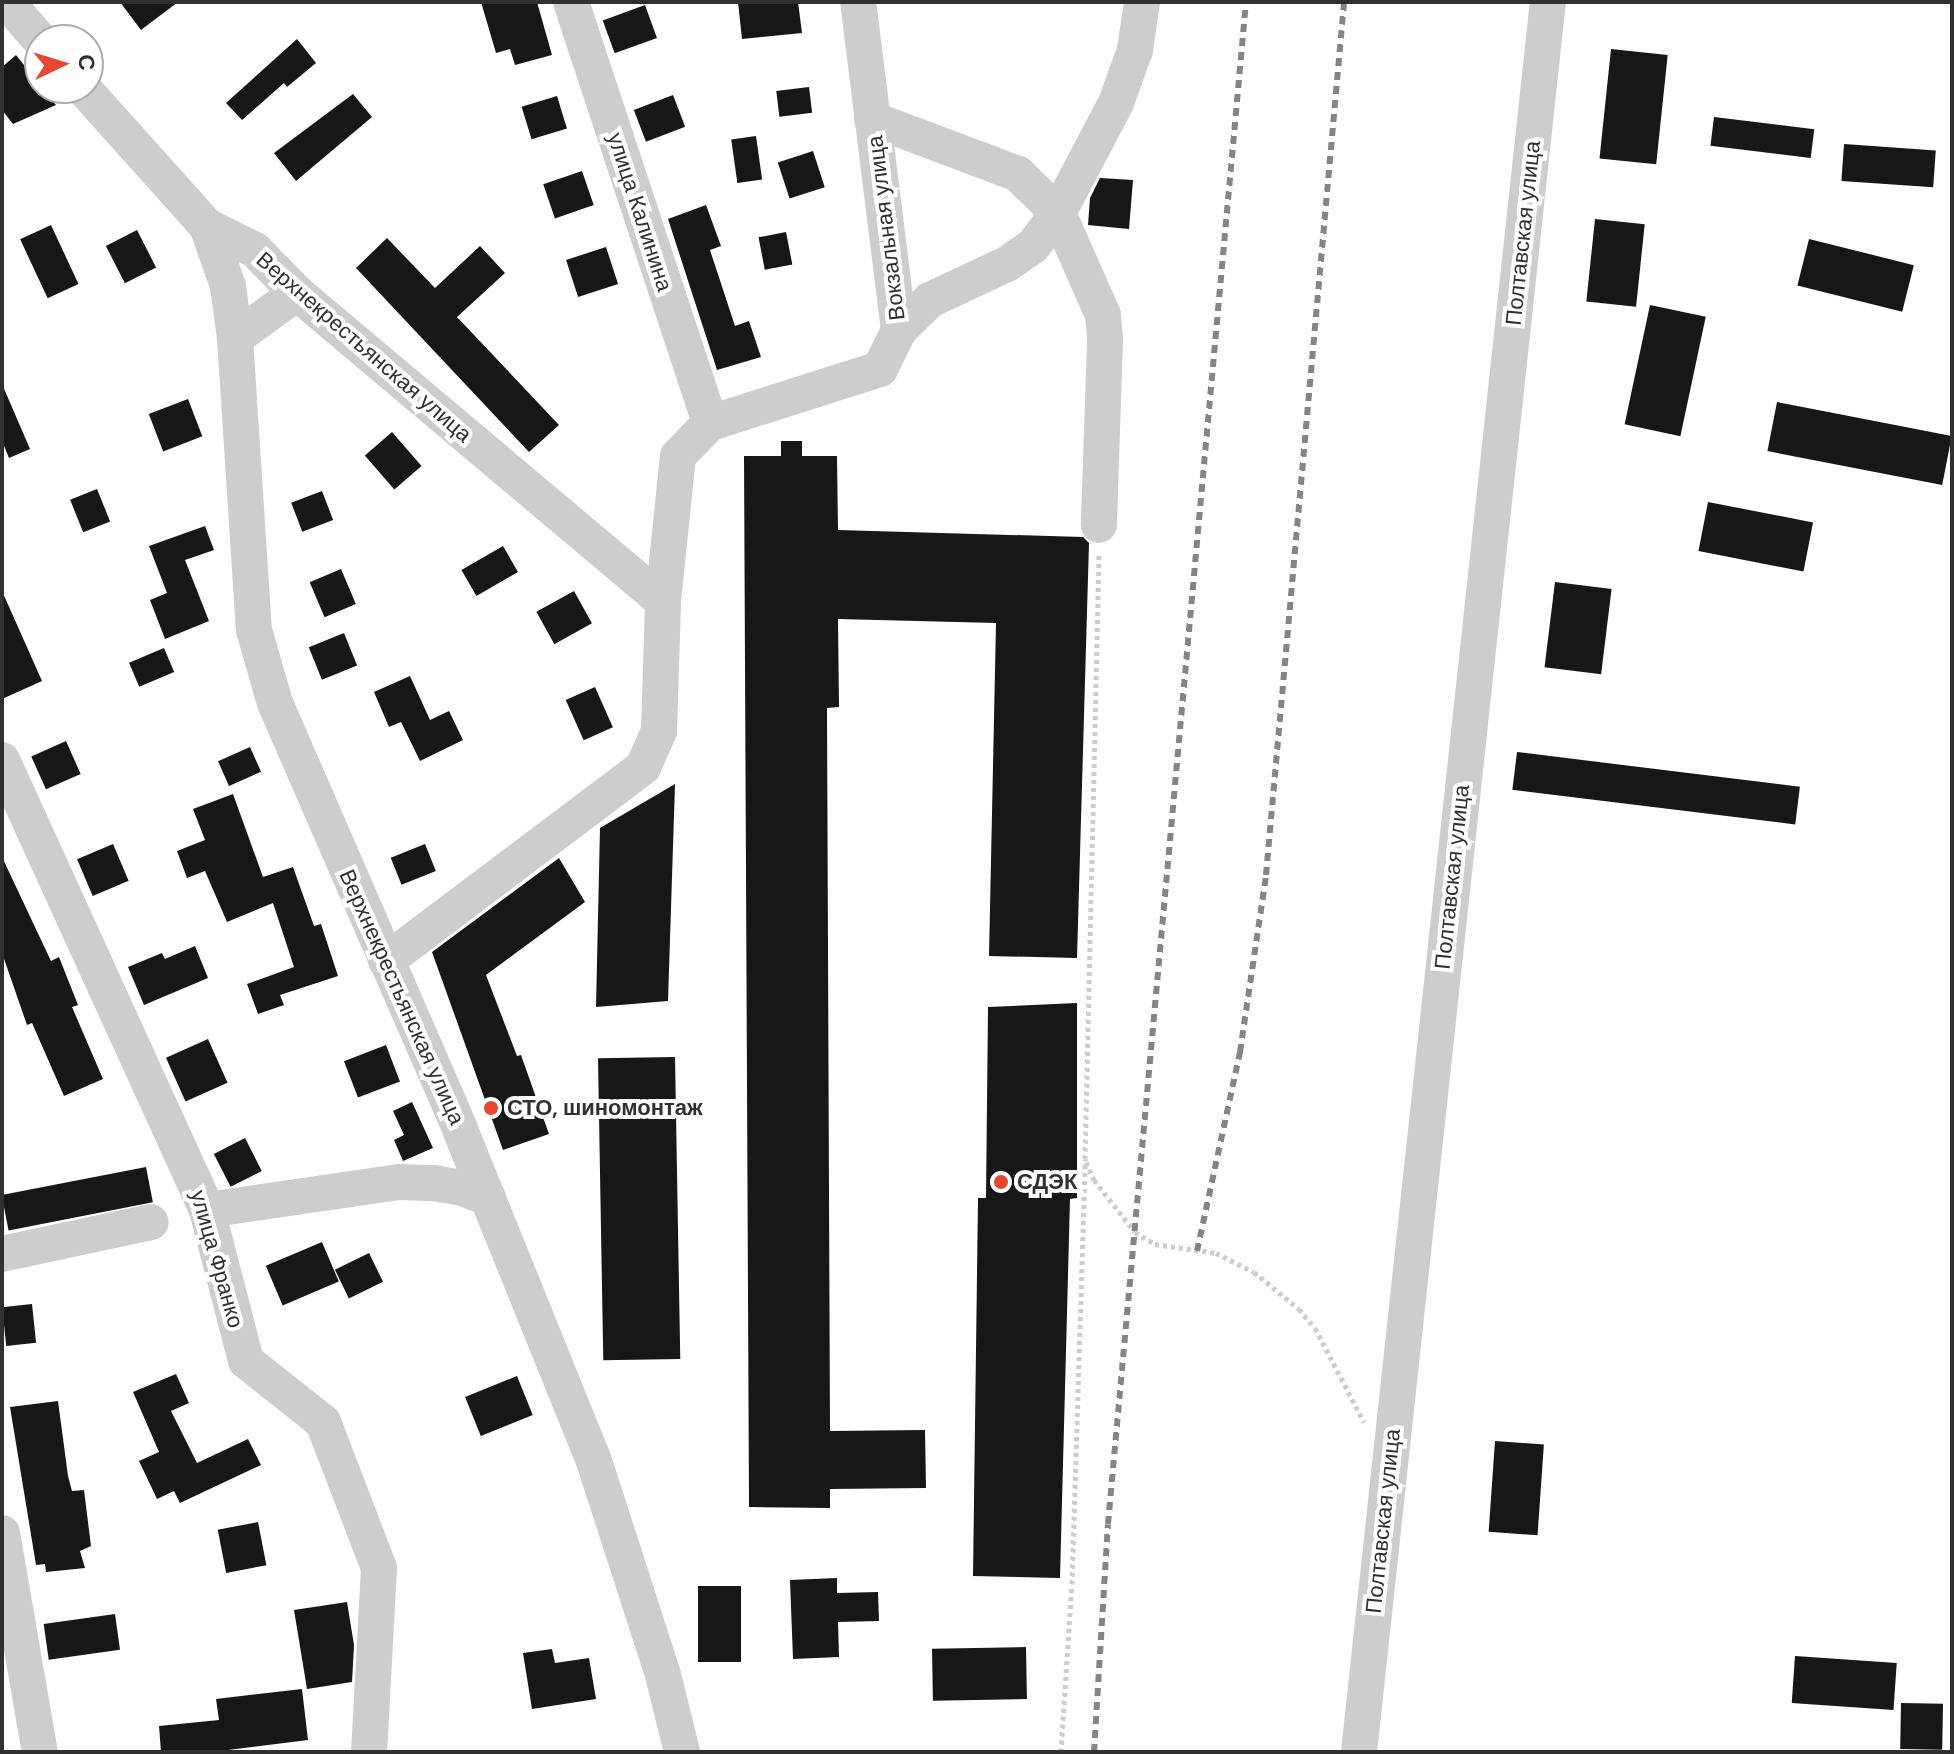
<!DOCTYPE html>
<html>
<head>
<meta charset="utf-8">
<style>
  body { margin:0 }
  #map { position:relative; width:1954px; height:1754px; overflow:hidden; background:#fff; font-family:"DM Sans",sans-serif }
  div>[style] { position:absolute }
  .building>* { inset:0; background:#171717; transform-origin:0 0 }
  .path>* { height:5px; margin-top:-2.5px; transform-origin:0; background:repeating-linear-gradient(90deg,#cdcdcd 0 4px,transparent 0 8px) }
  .minor>* { height:36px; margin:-18px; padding:0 18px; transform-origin:18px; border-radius:18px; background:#cdcdcd }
  .rail>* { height:6px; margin-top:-3px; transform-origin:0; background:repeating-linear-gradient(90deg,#858585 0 8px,transparent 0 14px) }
  .dots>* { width:22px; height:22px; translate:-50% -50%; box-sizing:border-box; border:4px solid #fff; border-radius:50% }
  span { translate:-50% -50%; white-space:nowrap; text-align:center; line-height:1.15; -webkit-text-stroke:8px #fff; paint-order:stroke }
  .street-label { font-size:22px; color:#303030 }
  .poi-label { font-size:22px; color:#303030; font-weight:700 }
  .left { translate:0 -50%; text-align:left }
  .frame { position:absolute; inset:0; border:4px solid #303030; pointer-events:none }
  .north { position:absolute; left:24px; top:24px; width:80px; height:80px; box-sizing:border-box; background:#fff; border:2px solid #acacac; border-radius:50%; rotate:86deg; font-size:22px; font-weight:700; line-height:32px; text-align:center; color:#303030 }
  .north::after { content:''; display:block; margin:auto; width:28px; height:36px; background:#e84730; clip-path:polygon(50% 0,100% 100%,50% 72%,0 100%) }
</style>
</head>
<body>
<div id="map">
  <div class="building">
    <i style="clip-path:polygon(120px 2px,178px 2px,141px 30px)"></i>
    <i style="clip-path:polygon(481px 2px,537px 2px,552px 55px,515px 65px,510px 49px,496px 53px)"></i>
    <i style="clip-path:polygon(738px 2px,798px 2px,802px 33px,742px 39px)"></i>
    <i style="left:645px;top:5px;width:35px;height:45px;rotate:70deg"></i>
    <i style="clip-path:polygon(297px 39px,316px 63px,287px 87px,284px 83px,242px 120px,226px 103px)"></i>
    <i style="left:1611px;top:49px;width:57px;height:110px;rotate:6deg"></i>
    <i style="clip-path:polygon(16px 55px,56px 105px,13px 124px,2px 110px,2px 67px)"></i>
    <i style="left:809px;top:87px;width:26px;height:33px;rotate:83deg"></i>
    <i style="clip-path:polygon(353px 94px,372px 117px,296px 181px,274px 153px)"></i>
    <i style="left:673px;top:95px;width:34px;height:42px;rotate:69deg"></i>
    <i style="left:557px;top:96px;width:34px;height:37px;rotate:73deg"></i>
    <i style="left:1714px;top:117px;width:101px;height:29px;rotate:7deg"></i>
    <i style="left:756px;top:136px;width:44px;height:25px;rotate:82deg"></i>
    <i style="left:1844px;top:144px;width:92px;height:37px;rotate:4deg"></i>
    <i style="left:813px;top:151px;width:38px;height:37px;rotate:72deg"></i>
    <i style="left:582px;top:171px;width:36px;height:41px;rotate:71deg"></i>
    <i style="clip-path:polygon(1100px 178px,1133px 180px,1129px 229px,1088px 225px,1090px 198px)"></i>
    <i style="clip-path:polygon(706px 205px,721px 246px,710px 250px,735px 326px,749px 321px,761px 357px,717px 370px,668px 219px)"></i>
    <i style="left:1595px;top:219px;width:50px;height:83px;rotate:6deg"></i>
    <i style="left:51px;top:225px;width:65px;height:34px;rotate:65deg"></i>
    <i style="left:137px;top:230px;width:42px;height:35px;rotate:63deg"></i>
    <i style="left:786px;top:232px;width:33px;height:28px;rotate:79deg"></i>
    <i style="clip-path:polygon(387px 238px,435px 288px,480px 246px,505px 273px,457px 317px,559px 425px,529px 452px,356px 268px)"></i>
    <i style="left:1809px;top:239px;width:108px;height:48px;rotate:14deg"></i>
    <i style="left:606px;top:247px;width:39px;height:42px;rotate:72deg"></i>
    <i style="left:1650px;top:305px;width:57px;height:122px;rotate:12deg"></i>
    <i style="clip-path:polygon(2px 384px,30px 449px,9px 458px,2px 441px)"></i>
    <i style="left:188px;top:399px;width:40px;height:42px;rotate:69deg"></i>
    <i style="left:1777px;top:402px;width:178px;height:50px;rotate:11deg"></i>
    <i style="left:392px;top:432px;width:45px;height:36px;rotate:49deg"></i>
    <i style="clip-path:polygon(781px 441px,802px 441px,802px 456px,837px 456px,838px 530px,1083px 537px,1089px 543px,1077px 958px,989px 956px,996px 623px,838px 619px,839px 707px,827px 708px,830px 1431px,925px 1430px,926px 1488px,830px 1489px,830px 1508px,749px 1507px,744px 456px,781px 456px)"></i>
    <i style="left:97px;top:489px;width:35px;height:29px;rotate:68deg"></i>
    <i style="left:322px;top:491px;width:31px;height:33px;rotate:69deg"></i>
    <i style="left:1708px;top:502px;width:107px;height:50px;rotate:11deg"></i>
    <i style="clip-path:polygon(205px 526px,214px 550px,185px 560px,209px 621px,165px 639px,150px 600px,167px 593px,149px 546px)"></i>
    <i style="left:503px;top:546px;width:30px;height:48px;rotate:60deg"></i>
    <i style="left:341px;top:569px;width:38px;height:34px;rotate:67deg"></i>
    <i style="left:1555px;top:582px;width:57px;height:86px;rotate:7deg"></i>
    <i style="clip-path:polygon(2px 591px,42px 681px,2px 699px)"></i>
    <i style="left:574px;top:591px;width:37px;height:43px;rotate:61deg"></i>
    <i style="left:344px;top:633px;width:35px;height:38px;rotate:68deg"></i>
    <i style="left:164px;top:648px;width:26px;height:38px;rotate:67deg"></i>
    <i style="clip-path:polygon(410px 676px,430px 720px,449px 711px,463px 740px,420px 761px,401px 722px,389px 727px,374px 692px)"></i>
    <i style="left:595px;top:687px;width:44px;height:32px;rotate:66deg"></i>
    <i style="left:66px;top:741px;width:36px;height:38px;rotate:66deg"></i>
    <i style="left:250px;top:747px;width:27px;height:35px;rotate:66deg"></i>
    <i style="left:1517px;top:752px;width:285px;height:38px;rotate:7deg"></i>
    <i style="clip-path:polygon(675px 784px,668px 1001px,596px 1007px,600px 828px)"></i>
    <i style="clip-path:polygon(233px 794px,263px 877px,293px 867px,314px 926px,321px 924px,338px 976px,280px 995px,284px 1005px,258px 1014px,247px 984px,294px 967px,273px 903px,227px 922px,205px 871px,187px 878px,177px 851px,205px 840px,193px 809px)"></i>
    <i style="left:113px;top:844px;width:40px;height:39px;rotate:67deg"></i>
    <i style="left:425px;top:844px;width:29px;height:37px;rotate:68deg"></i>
    <i style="clip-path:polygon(2px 857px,51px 961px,59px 957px,78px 1005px,72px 1007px,103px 1079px,64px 1096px,32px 1023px,27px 1025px,2px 953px)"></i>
    <i style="clip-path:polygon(559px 858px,585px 902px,486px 975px,517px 1056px,521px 1055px,549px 1134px,503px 1150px,432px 952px)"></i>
    <i style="clip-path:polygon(195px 946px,208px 978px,144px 1005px,128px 967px,162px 953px,165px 959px)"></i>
    <i style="clip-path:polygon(1077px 1003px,1077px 1198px,1070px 1199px,1060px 1578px,973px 1576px,978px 1198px,986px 1198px,988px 1007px)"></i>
    <i style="left:208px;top:1039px;width:48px;height:46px;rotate:66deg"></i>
    <i style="left:386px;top:1045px;width:39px;height:45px;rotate:69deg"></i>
    <i style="left:675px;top:1057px;width:302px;height:77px;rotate:89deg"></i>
    <i style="clip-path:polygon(412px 1102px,433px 1148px,403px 1161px,394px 1140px,404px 1135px,393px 1111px)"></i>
    <i style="left:245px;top:1138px;width:37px;height:35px;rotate:63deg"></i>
    <i style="left:146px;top:1167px;width:36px;height:147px;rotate:79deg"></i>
    <i style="left:322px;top:1242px;width:43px;height:61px;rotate:67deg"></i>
    <i style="left:369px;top:1253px;width:32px;height:38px;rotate:64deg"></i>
    <i style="left:32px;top:1304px;width:39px;height:30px;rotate:84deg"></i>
    <i style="clip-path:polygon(176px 1374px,189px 1403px,171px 1411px,197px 1463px,248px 1439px,261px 1465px,180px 1503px,174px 1491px,157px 1499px,139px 1461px,159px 1452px,133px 1392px)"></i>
    <i style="left:517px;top:1376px;width:42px;height:56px;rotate:68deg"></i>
    <i style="clip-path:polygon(58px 1401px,68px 1476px,72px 1491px,84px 1490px,91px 1546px,80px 1551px,85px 1568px,46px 1572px,45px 1564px,36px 1565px,10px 1407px)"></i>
    <i style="left:1495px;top:1441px;width:49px;height:91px;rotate:4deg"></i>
    <i style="left:258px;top:1522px;width:44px;height:41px;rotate:79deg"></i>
    <i style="clip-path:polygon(837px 1578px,837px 1593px,878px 1592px,879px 1621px,838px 1622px,839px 1657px,793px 1659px,790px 1580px)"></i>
    <i style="left:698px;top:1586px;width:43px;height:76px"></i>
    <i style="clip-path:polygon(347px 1602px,354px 1645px,352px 1682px,307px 1689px,294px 1610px)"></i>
    <i style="left:115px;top:1614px;width:36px;height:72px;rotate:82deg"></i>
    <i style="left:1026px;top:1647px;width:52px;height:94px;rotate:89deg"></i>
    <i style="clip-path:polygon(552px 1649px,555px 1663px,589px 1658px,596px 1699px,532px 1709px,523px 1653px)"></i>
    <i style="left:1795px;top:1656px;width:102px;height:47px;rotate:4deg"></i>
    <i style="clip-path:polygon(302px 1689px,308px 1740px,212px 1752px,161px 1752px,159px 1726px,219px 1720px,216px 1699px)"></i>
    <i style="left:1901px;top:1703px;width:42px;height:46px;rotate:1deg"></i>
  </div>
  <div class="path">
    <i style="left:1086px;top:1162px;width:20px;rotate:66deg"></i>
    <i style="left:1094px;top:1180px;width:66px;rotate:51.7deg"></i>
    <i style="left:1135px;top:1232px;width:23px;rotate:31deg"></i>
    <i style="left:1155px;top:1244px;width:62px;rotate:8.4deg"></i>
    <i style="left:1216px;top:1253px;width:42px;rotate:26.6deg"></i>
    <i style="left:1254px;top:1272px;width:58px;rotate:39.4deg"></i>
    <i style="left:1299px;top:1309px;width:25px;rotate:50deg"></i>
    <i style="left:1315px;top:1328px;width:106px;rotate:62.5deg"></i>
    <i style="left:1061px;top:1752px;width:168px;rotate:-86.3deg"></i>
    <i style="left:1072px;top:1584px;width:425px;rotate:-88.2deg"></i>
    <i style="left:1085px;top:1159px;width:605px;rotate:-88.67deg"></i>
  </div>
  <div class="minor">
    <i style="left:7px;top:2px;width:50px;rotate:49deg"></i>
    <i style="left:571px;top:2px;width:443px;rotate:71.7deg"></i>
    <i style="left:83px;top:88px;width:186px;rotate:48.1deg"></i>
    <i style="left:207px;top:226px;width:64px;rotate:70.7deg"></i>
    <i style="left:228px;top:286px;width:52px;rotate:82.3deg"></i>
    <i style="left:235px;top:338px;width:293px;rotate:86.3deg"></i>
    <i style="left:254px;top:630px;width:76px;rotate:74deg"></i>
    <i style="left:275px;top:703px;width:462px;rotate:66.5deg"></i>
    <i style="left:459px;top:1127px;width:357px;rotate:68deg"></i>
    <i style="left:593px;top:1458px;width:228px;rotate:72.1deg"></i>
    <i style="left:663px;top:1675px;width:79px;rotate:76.1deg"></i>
    <i style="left:872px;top:119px;width:156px;rotate:20.6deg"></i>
    <i style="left:1018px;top:174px;width:56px;rotate:44.3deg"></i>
    <i style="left:1058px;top:213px;width:111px;rotate:66.2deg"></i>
    <i style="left:1103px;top:315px;width:25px;rotate:85deg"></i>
    <i style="left:1105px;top:340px;width:185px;rotate:91.9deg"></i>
    <i style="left:207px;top:226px;width:54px;rotate:26.6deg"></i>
    <i style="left:255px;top:250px;width:60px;rotate:45.7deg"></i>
    <i style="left:297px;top:293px;width:478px;rotate:40.1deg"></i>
    <i style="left:899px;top:330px;width:43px;rotate:-44.1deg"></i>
    <i style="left:930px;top:300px;width:85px;rotate:-25.1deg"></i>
    <i style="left:1007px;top:264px;width:32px;rotate:-35deg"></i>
    <i style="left:1033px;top:246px;width:41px;rotate:-52.9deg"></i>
    <i style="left:1058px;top:213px;width:124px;rotate:-62.2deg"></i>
    <i style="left:1116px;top:103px;width:56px;rotate:-70.3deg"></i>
    <i style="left:1135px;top:50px;width:49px;rotate:-81.7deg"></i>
    <i style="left:235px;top:338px;width:77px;rotate:-36deg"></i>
    <i style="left:2px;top:760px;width:494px;rotate:65.5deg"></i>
    <i style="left:207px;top:1210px;width:156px;rotate:75.5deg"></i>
    <i style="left:246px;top:1361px;width:98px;rotate:38.4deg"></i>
    <i style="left:323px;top:1422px;width:156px;rotate:69deg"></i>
    <i style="left:379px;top:1568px;width:184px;rotate:93.1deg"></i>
    <i style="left:386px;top:961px;width:322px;rotate:-37deg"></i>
    <i style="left:643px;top:767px;width:39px;rotate:-66deg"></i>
    <i style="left:659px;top:731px;width:130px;rotate:-88.2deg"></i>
    <i style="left:663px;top:601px;width:146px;rotate:-84.1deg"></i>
    <i style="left:678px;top:456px;width:46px;rotate:-45.9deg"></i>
    <i style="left:710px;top:423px;width:178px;rotate:-17.6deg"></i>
    <i style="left:880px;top:369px;width:43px;rotate:-64deg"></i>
    <i style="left:899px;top:330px;width:331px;rotate:-97.1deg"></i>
    <i style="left:207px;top:1210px;width:194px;rotate:-8.3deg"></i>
    <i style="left:399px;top:1182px;width:35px;rotate:2deg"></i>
    <i style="left:434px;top:1183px;width:28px;rotate:10deg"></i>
    <i style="left:462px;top:1188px;width:28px;rotate:21deg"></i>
    <i style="left:2px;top:1254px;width:152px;rotate:-12.1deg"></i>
    <i style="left:2px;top:1533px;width:222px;rotate:80.2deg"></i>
    <i style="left:1359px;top:1752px;width:1760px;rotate:-83.84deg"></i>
  </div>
  <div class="rail">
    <i style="left:1197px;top:1251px;width:204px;rotate:-77.8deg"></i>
    <i style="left:1240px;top:1052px;width:179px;rotate:-81.6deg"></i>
    <i style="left:1266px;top:875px;width:876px;rotate:-84.89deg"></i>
    <i style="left:1094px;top:1752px;width:228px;rotate:-86.5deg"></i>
    <i style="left:1108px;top:1524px;width:1528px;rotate:-84.82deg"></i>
  </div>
  <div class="dots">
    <i style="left:491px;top:1108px;background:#e84730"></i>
    <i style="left:1001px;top:1182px;background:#e84730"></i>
  </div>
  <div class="street-label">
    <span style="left:640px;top:212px;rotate:72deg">улица Калинина</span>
    <span style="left:886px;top:228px;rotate:-97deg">Вокзальная улица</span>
    <span style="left:1523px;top:233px;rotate:-84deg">Полтавская улица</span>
    <span style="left:364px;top:347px;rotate:41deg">Верхнекрестьянская улица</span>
    <span style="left:1452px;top:877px;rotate:-84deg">Полтавская улица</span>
    <span style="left:402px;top:997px;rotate:66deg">Верхнекрестьянская улица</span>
    <span style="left:217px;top:1259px;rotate:74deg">улица Франко</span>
    <span style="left:1383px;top:1521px;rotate:-84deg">Полтавская улица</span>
  </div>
  <div class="poi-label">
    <span class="left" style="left:507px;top:1108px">СТО, шиномонтаж</span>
    <span class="left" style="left:1017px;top:1182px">СДЭК</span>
  </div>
  <div class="frame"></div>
  <div class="north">С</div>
</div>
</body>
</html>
